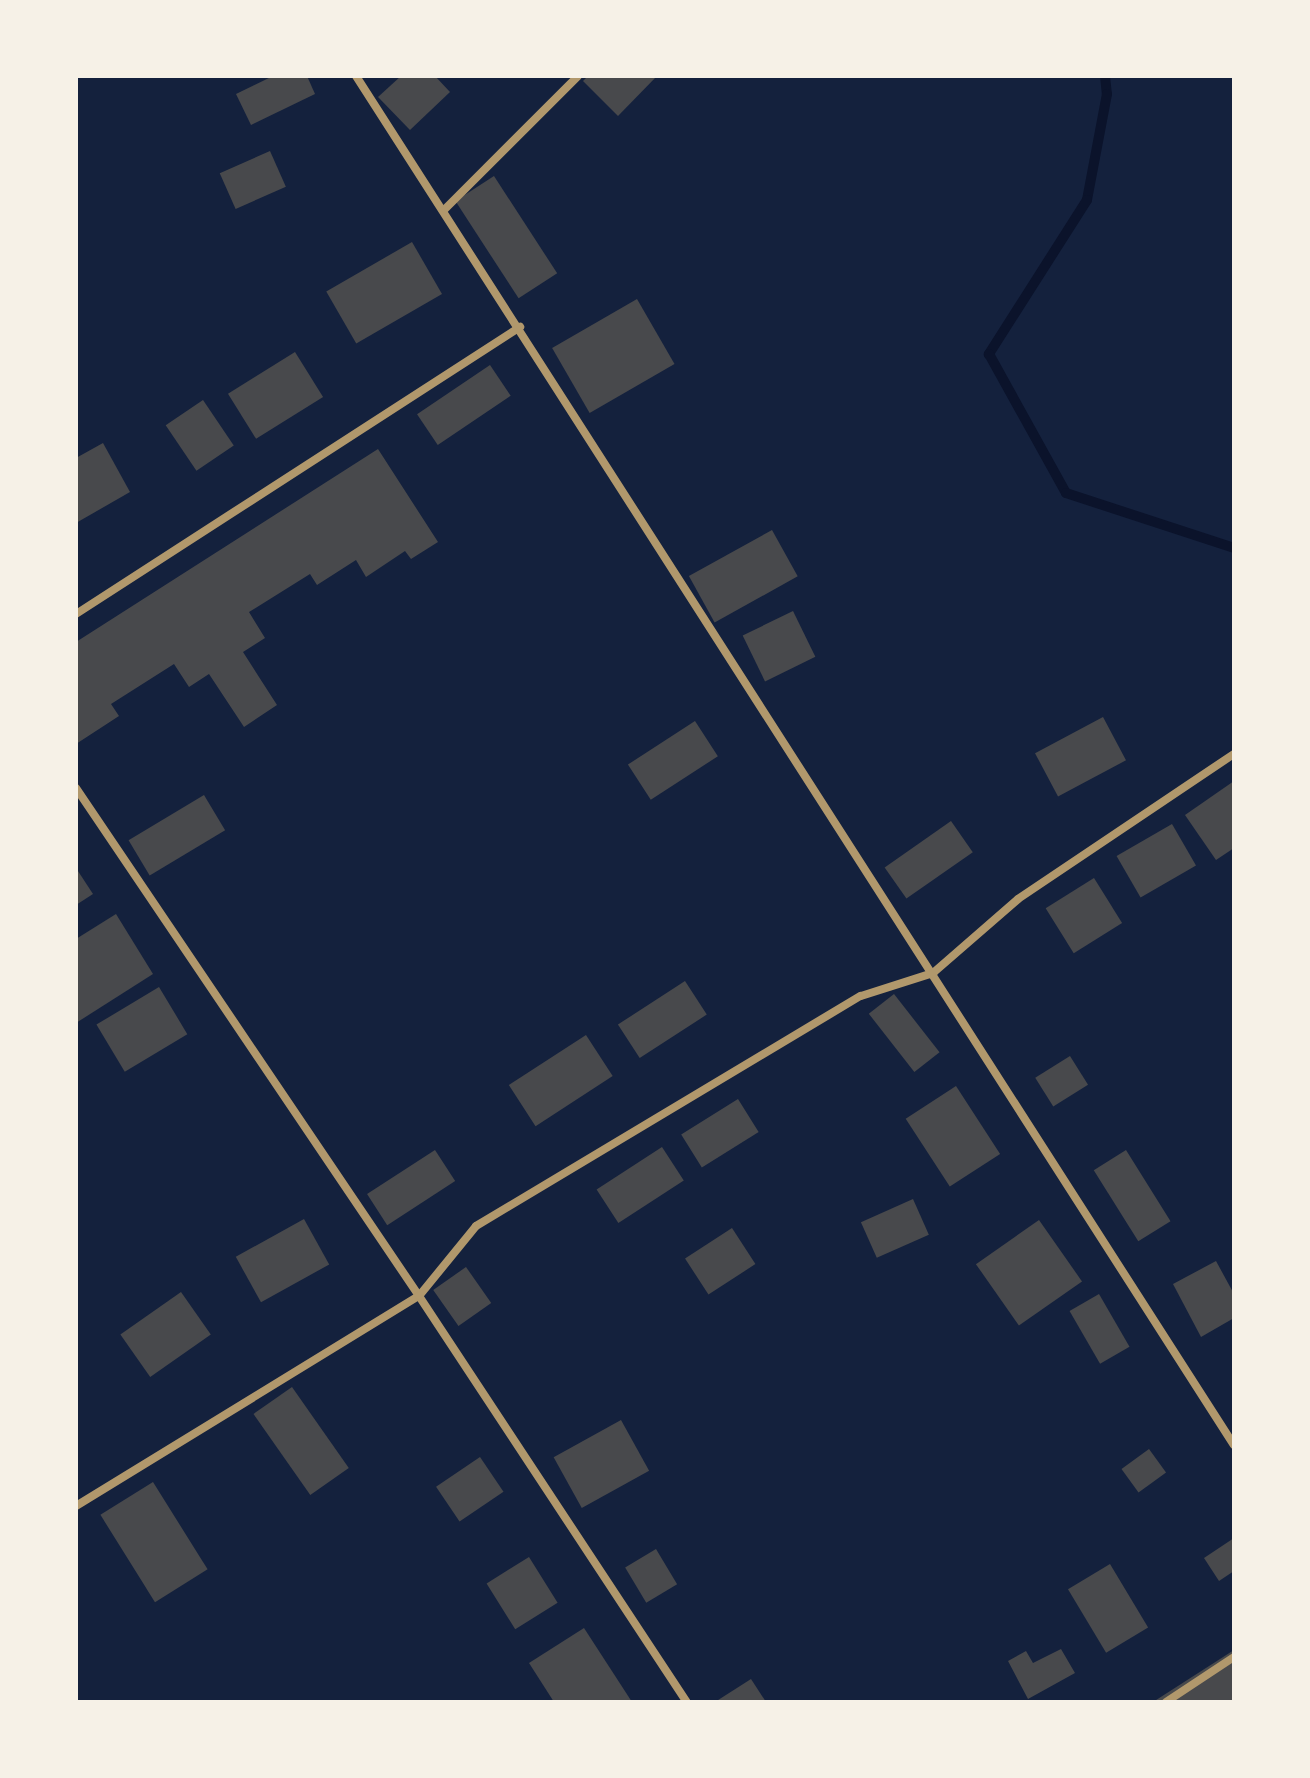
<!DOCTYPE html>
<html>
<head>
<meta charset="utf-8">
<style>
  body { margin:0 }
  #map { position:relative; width:1310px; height:1778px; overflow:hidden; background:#14213d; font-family:Ubuntu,sans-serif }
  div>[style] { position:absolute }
  .stream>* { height:10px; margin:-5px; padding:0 5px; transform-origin:5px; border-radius:5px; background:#0b132b }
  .building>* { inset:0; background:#48494c; transform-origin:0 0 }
  .minor>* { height:8px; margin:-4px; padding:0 4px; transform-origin:4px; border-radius:4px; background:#b1986c }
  span { translate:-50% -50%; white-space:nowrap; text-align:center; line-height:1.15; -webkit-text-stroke:6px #f6f1e7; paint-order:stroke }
  .frame { position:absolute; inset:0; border:78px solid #f6f1e7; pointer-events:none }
</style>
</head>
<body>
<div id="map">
  <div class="stream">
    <i style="left:1105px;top:76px;width:18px;rotate:84deg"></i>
    <i style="left:1107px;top:94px;width:108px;rotate:100.7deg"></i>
    <i style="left:1087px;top:200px;width:183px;rotate:122.5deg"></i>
    <i style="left:989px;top:354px;width:159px;rotate:61deg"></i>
    <i style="left:1066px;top:493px;width:177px;rotate:18.1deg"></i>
  </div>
  <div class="building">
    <i style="clip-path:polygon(273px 76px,307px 76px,315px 94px,251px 125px,236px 94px)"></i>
    <i style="clip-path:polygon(401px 76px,435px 76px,450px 92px,410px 130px,378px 97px)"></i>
    <i style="clip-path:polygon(588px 76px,657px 76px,618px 116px,583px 81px)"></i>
    <i style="left:270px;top:151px;width:39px;height:55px;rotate:66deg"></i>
    <i style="left:494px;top:176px;width:116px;height:46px;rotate:57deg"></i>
    <i style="left:412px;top:242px;width:60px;height:99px;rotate:60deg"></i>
    <i style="left:637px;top:299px;width:75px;height:98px;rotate:60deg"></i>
    <i style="left:295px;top:352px;width:53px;height:79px;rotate:58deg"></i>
    <i style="left:490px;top:365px;width:37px;height:88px;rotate:56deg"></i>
    <i style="left:203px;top:400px;width:55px;height:45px;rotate:56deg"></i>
    <i style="clip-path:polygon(103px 443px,130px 492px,76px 523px,76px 458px)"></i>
    <i style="clip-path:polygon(378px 449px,438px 542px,411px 559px,405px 551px,366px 577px,356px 560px,317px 585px,310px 574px,249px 612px,265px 638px,243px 652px,277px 705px,244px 727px,209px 674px,189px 687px,174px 664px,111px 704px,119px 716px,76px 744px,76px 642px)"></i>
    <i style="left:772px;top:530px;width:53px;height:95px;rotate:61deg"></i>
    <i style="left:793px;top:611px;width:51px;height:56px;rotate:64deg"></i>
    <i style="left:1103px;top:717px;width:49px;height:77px;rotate:62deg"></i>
    <i style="left:695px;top:721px;width:42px;height:80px;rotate:57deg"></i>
    <i style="clip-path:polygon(1234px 781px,1234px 848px,1216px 860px,1185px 815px)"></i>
    <i style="left:204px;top:795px;width:41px;height:88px;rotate:59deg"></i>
    <i style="left:951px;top:821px;width:38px;height:81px;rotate:55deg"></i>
    <i style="left:1172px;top:824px;width:48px;height:64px;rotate:60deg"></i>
    <i style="clip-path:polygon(76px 868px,93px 894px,76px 905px)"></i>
    <i style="left:1094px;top:878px;width:53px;height:57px;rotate:58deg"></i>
    <i style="clip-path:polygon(116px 914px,153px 974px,76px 1023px,76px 939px)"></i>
    <i style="left:685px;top:981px;width:40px;height:80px;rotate:57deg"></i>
    <i style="left:159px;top:987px;width:55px;height:73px;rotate:59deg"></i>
    <i style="left:894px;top:994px;width:74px;height:32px;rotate:52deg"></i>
    <i style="left:586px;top:1035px;width:49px;height:92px;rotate:57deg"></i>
    <i style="left:1070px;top:1056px;width:34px;height:41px;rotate:58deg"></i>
    <i style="left:956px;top:1086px;width:81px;height:60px;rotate:57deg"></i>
    <i style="left:738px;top:1099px;width:39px;height:67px;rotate:58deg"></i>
    <i style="left:662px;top:1147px;width:40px;height:78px;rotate:57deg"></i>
    <i style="left:435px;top:1150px;width:37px;height:81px;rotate:57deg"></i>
    <i style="left:1126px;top:1150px;width:84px;height:38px;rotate:58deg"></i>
    <i style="left:913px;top:1199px;width:39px;height:57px;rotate:66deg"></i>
    <i style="left:304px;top:1219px;width:52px;height:78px;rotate:61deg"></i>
    <i style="left:1039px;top:1220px;width:75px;height:77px;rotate:55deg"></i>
    <i style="left:732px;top:1228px;width:43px;height:56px;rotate:57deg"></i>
    <i style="clip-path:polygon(1216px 1261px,1234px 1294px,1234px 1318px,1201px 1337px,1173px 1284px)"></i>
    <i style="left:466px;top:1267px;width:44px;height:40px;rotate:55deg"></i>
    <i style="left:181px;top:1292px;width:52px;height:74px;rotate:55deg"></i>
    <i style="left:1099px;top:1294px;width:61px;height:34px;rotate:60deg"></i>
    <i style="left:292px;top:1387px;width:99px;height:47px;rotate:55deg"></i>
    <i style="left:621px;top:1420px;width:58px;height:77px;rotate:61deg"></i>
    <i style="left:1149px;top:1449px;width:29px;height:34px;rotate:54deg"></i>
    <i style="left:480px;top:1457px;width:42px;height:53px;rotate:56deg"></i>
    <i style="left:153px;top:1482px;width:103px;height:62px;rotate:58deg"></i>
    <i style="clip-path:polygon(1234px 1538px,1234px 1571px,1219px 1581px,1204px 1558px)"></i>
    <i style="left:656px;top:1549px;width:41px;height:36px;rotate:59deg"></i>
    <i style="left:529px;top:1557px;width:54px;height:50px;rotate:58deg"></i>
    <i style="left:1110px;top:1564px;width:74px;height:49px;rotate:59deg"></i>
    <i style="clip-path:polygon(584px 1628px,632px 1702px,554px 1702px,529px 1663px)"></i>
    <i style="clip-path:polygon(1061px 1649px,1075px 1673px,1028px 1699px,1008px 1661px,1026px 1651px,1033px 1663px)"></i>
    <i style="clip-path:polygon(1234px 1650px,1234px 1702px,1153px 1702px)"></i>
    <i style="clip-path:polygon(751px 1679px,766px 1702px,715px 1702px)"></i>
  </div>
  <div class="minor">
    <i style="left:356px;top:76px;width:1626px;rotate:57.33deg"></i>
    <i style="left:445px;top:209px;width:188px;rotate:-45deg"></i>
    <i style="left:76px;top:614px;width:529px;rotate:-32.88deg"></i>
    <i style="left:76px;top:788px;width:613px;rotate:55.97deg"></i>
    <i style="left:419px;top:1296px;width:486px;rotate:56.6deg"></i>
    <i style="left:76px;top:1506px;width:402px;rotate:-31.5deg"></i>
    <i style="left:419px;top:1296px;width:90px;rotate:-50.8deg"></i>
    <i style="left:476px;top:1226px;width:448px;rotate:-30.9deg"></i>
    <i style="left:861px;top:996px;width:76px;rotate:-17.7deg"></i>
    <i style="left:933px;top:973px;width:113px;rotate:-41deg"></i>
    <i style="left:1018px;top:899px;width:260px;rotate:-33.9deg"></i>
    <i style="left:1166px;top:1702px;width:82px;rotate:-33.5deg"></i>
  </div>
  <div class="frame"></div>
</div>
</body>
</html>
